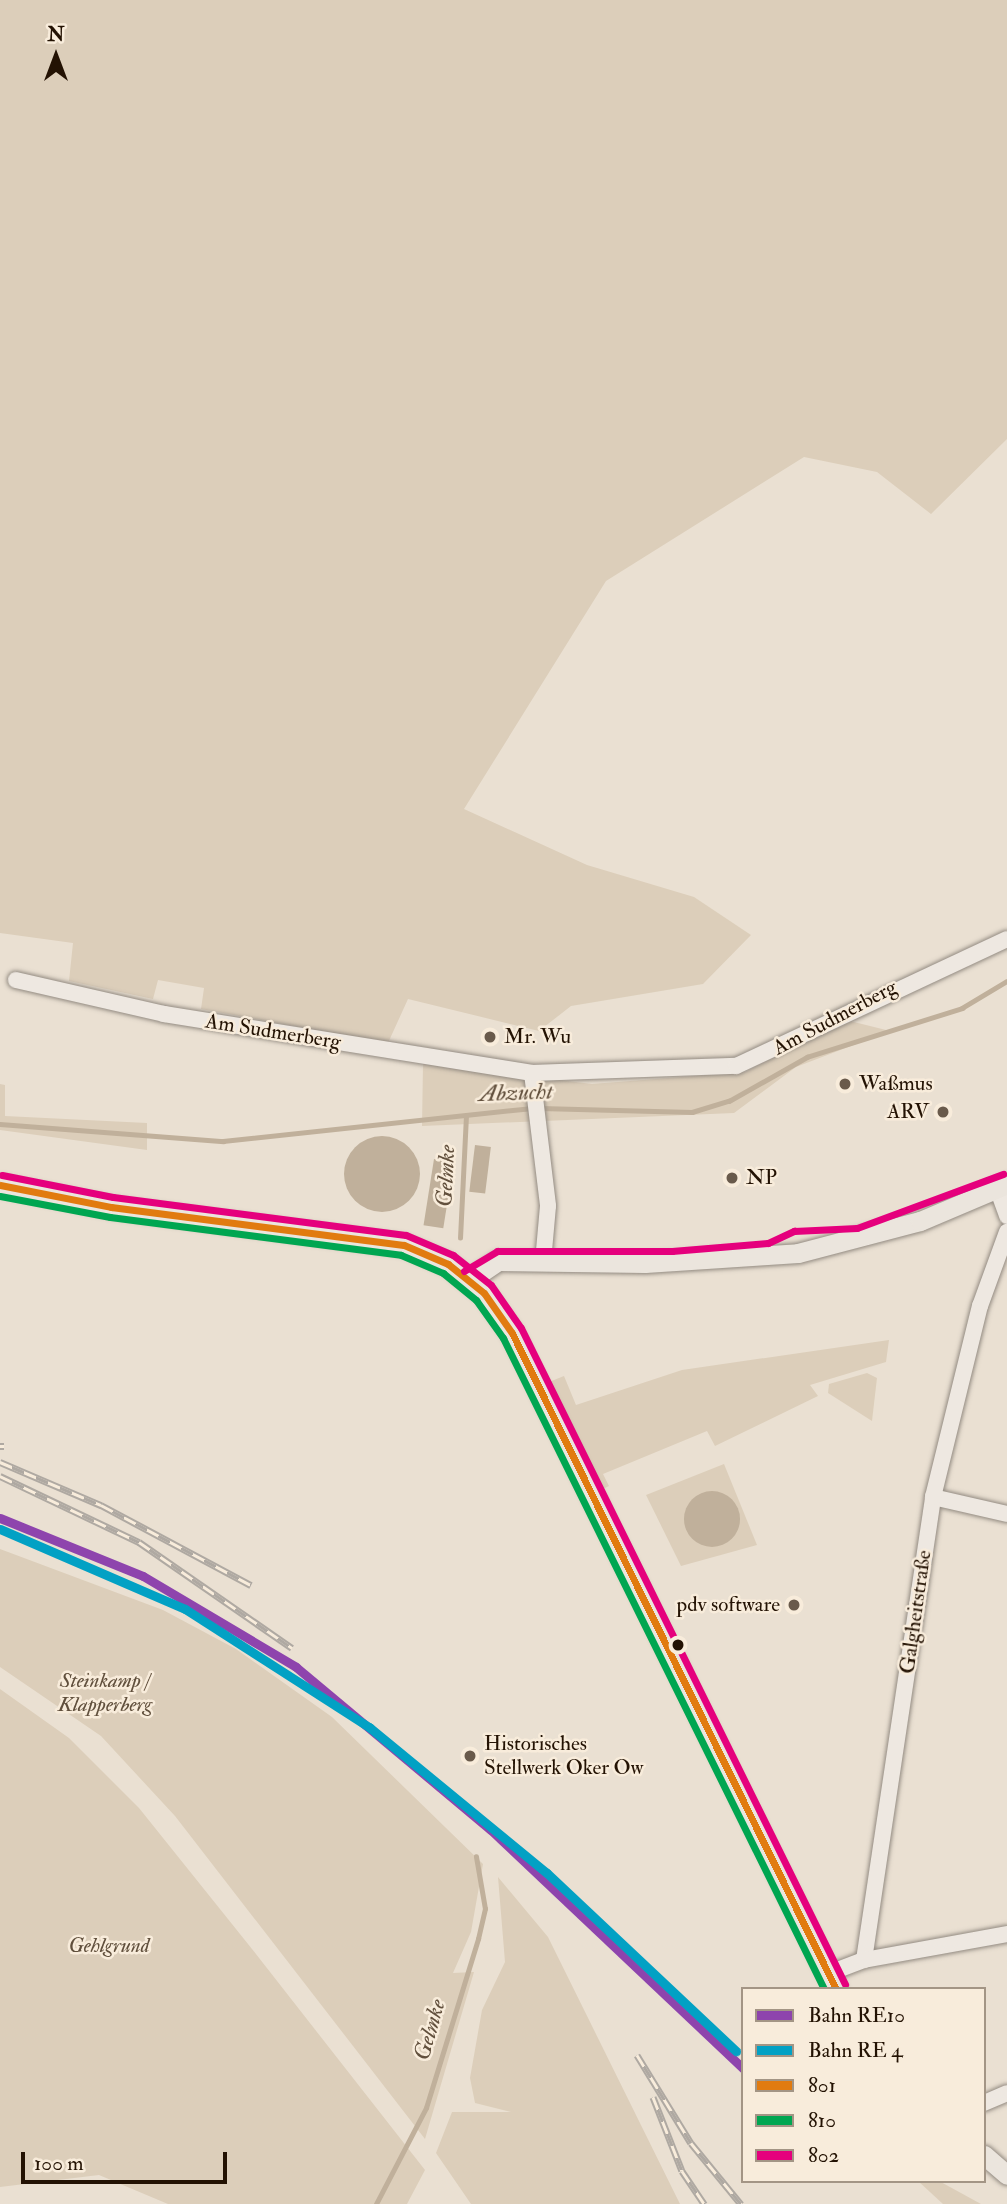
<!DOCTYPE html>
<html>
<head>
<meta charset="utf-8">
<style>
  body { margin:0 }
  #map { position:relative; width:1007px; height:2204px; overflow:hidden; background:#eae0d2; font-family:"IM FELL Double Pica",serif }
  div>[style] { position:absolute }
  .green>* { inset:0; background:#dcceba }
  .water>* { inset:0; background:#c0b09b; transform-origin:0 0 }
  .round { border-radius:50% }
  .stream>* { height:4.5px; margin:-2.25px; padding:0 2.25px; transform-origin:2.25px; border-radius:2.25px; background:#c0b09b }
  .roads { filter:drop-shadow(0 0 2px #938b82) drop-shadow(0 0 2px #938b82) }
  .minor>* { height:16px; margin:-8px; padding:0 8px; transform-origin:8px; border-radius:8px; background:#eee8e1 }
  .major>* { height:19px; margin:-9.5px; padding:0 9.5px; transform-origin:9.5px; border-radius:9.5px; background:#ebe5dd }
  .rail>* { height:7px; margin-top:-3.5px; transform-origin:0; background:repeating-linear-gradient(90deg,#f8ecdb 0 13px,#afa9a2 0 26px); box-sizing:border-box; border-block:2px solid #afa9a2 }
  .bus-1>* { height:7px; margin:-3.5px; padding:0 3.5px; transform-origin:3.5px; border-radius:3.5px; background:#e17b10 }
  .bus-2>* { height:7px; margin:-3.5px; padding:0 3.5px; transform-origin:3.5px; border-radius:3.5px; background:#00a651 }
  .bus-3>* { height:7px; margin:-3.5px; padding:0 3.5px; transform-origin:3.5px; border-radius:3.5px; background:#e5007d }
  .rail-1>* { height:9px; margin:-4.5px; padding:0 4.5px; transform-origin:4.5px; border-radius:4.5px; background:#8e44ad }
  .rail-2>* { height:9px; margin:-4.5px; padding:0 4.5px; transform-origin:4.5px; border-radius:4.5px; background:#02a1c4 }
  .dots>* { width:19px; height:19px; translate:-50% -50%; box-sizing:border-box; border:4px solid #f8ecdb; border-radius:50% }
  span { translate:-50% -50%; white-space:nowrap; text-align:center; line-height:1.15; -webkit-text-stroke:5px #f8ecdb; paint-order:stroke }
  .street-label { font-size:21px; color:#231203 }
  .poi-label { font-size:21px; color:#231203 }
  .left { translate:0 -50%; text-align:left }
  .right { translate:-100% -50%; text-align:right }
  .park-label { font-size:21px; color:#604f3c; font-style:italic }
  .water-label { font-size:23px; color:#62503d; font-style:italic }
  .legend { position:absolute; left:741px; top:1987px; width:245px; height:196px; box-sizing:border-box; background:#f8ecdb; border:2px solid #a39585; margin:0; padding:9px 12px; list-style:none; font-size:21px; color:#231203 }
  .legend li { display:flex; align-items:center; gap:14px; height:35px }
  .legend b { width:35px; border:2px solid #a39585 }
  .north { position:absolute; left:21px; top:21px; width:70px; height:70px; -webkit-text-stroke:5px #f8ecdb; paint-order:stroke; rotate:0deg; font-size:19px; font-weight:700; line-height:28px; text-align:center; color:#231203 }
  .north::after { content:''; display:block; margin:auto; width:24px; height:32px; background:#231203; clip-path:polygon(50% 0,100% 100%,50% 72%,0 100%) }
  .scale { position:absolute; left:21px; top:2152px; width:206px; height:32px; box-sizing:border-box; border:4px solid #231203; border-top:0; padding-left:9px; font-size:21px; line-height:24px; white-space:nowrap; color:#231203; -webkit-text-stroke:5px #f8ecdb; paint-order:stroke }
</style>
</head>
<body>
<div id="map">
  <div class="green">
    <i style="clip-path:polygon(0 0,1007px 0,1007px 439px,931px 514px,877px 472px,804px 457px,606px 581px,464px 809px,587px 865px,694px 897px,751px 935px,703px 984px,571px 1006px,539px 1031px,408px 999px,388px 1043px,201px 1009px,204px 988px,158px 980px,153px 999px,69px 981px,73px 943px,0 933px)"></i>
    <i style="clip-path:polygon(846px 1020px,890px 1031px,796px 1067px,734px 1113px,422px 1126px,423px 1064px,592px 1084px,745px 1072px)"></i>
    <i style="clip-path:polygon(0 1084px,5px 1085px,5px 1116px,147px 1123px,147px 1150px,0 1130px)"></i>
    <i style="clip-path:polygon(889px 1340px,886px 1362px,810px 1385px,818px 1396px,715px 1446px,707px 1431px,603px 1474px,609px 1486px,601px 1490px,549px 1382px,564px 1376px,576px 1405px,682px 1370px)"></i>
    <i style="clip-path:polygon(867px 1373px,877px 1378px,872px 1421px,828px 1393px,829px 1384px)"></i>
    <i style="clip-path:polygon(724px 1464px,757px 1545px,681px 1566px,646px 1495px)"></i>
    <i style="clip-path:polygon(0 1549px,163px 1610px,236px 1649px,332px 1717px,483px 1864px,471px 1932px,453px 1973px,474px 1972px,425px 2139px,175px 1816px,101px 1736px,0 1667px)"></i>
    <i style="clip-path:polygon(0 1689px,69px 1738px,139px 1808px,252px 1949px,425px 2170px,407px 2204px,168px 2204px,99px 2175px,0 2187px)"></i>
    <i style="clip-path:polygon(498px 1877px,548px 1937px,680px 2204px,471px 2204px,436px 2153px,452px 2112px,511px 2112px,475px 2103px,470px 2078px,482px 2010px,505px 1962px)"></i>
    <i style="clip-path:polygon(918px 2181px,939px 2181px,981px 2204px,943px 2204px)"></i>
  </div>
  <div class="water">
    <i class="round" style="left:344px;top:1136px;width:76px;height:76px"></i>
    <i style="left:475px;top:1145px;width:16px;height:47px;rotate:7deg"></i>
    <i style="left:434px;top:1159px;width:20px;height:67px;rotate:9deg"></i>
    <i class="round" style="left:684px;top:1491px;width:56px;height:56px"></i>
  </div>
  <div class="stream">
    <i style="left:540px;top:1108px;width:152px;rotate:1.5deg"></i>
    <i style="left:692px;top:1112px;width:39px;rotate:-17deg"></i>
    <i style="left:729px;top:1101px;width:90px;rotate:-29.4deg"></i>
    <i style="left:807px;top:1057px;width:163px;rotate:-17.5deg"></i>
    <i style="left:962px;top:1008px;width:52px;rotate:-31deg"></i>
    <i style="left:0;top:1124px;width:224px;rotate:4.4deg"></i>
    <i style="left:223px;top:1141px;width:311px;rotate:-6.1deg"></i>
    <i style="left:460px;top:1238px;width:122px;rotate:-87.2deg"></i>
    <i style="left:376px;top:2204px;width:108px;rotate:-62.5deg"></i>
    <i style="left:426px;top:2108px;width:177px;rotate:-72.9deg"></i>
    <i style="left:478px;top:1939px;width:31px;rotate:-77deg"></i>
    <i style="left:485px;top:1909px;width:53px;rotate:-99.8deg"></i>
  </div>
  <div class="roads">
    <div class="minor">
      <i style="left:16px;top:980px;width:152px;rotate:12.9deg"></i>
      <i style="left:164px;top:1014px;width:373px;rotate:9.1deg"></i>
      <i style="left:532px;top:1073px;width:134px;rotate:83.1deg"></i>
      <i style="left:548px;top:1206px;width:56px;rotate:95.1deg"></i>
      <i style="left:532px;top:1073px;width:204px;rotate:-2deg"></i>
      <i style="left:736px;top:1066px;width:299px;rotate:-25.1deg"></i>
      <i style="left:997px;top:1188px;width:30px;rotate:70deg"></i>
      <i style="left:933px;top:1497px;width:76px;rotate:12.9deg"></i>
      <i style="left:864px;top:1960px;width:468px;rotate:-81.5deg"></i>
      <i style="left:933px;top:1497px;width:197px;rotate:-76.2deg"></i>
      <i style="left:980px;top:1306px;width:79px;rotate:-70deg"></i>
      <i style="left:827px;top:1974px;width:40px;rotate:-21deg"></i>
      <i style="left:864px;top:1960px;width:145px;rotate:-10.3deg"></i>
      <i style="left:984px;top:2103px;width:25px;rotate:-23deg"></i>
    </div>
    <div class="major">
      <i style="left:0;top:1185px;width:113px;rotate:11.2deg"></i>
      <i style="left:111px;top:1207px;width:295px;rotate:7.4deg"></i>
      <i style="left:404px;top:1245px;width:48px;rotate:23.4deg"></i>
      <i style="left:448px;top:1264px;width:46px;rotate:38.9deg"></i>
      <i style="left:484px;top:1293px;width:49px;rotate:55deg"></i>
      <i style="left:512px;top:1333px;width:732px;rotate:63.72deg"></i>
      <i style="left:470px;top:1280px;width:34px;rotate:-34deg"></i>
      <i style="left:498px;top:1261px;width:147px;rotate:0.8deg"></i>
      <i style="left:645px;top:1263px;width:153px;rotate:-3.7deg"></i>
      <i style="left:798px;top:1253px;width:126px;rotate:-14.7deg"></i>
      <i style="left:920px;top:1221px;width:95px;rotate:-23deg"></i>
      <i style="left:984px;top:2155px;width:30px;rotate:41deg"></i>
    </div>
  </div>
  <div class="rail">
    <i style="left:0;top:1446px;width:4px"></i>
    <i style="left:0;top:1462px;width:110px;rotate:23.1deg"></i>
    <i style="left:101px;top:1505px;width:170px;rotate:28.1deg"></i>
    <i style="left:0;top:1476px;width:154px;rotate:25.4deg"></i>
    <i style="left:139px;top:1542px;width:186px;rotate:34.7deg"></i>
    <i style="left:637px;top:2055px;width:103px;rotate:58.5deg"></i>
    <i style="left:691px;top:2143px;width:79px;rotate:50.7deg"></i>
    <i style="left:653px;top:2097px;width:79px;rotate:68.6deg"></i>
    <i style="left:682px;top:2171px;width:40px;rotate:56deg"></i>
  </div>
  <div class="bus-1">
    <i style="left:0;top:1185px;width:113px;rotate:11.2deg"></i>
    <i style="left:111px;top:1207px;width:295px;rotate:7.4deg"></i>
    <i style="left:404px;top:1245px;width:48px;rotate:23.4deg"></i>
    <i style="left:448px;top:1264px;width:46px;rotate:38.9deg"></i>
    <i style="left:484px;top:1293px;width:49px;rotate:55deg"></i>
    <i style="left:512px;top:1333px;width:732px;rotate:63.72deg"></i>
  </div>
  <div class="bus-2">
    <i style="left:0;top:1196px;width:112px;rotate:10.8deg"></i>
    <i style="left:110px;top:1217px;width:293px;rotate:7.4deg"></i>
    <i style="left:401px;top:1255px;width:46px;rotate:23.2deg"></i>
    <i style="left:443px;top:1273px;width:43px;rotate:39.3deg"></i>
    <i style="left:476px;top:1300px;width:47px;rotate:54.6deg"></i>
    <i style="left:503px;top:1338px;width:726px;rotate:63.75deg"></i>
  </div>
  <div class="bus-3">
    <i style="left:2px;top:1175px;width:113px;rotate:11.2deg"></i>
    <i style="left:113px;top:1197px;width:295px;rotate:7.4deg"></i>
    <i style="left:406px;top:1235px;width:51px;rotate:23.1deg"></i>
    <i style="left:453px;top:1255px;width:48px;rotate:38.3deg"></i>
    <i style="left:491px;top:1285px;width:52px;rotate:55.1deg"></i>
    <i style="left:521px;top:1328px;width:732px;rotate:63.72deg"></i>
    <i style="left:464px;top:1271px;width:39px;rotate:-31deg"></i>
    <i style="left:497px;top:1251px;width:175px"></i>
    <i style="left:672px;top:1251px;width:96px;rotate:-4.8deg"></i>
    <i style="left:768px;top:1243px;width:29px;rotate:-25deg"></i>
    <i style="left:794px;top:1231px;width:63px;rotate:-2.7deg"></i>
    <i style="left:857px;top:1228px;width:156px;rotate:-20.3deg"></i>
  </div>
  <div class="rail-1">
    <i style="left:0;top:1518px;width:154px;rotate:22.1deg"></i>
    <i style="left:143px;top:1576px;width:178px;rotate:30.7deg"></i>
    <i style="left:296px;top:1667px;width:253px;rotate:39.9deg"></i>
    <i style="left:490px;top:1829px;width:348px;rotate:43.4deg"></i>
  </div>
  <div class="rail-2">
    <i style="left:0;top:1529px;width:202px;rotate:23.4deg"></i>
    <i style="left:185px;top:1609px;width:219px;rotate:32.7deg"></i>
    <i style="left:369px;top:1727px;width:230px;rotate:39.4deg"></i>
    <i style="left:547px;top:1873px;width:260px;rotate:43.3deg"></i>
  </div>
  <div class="dots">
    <i style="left:490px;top:1037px;background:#695a4b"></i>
    <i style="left:845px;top:1084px;background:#695a4b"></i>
    <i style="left:943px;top:1112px;background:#695a4b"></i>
    <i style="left:732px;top:1178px;background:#695a4b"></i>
    <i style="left:794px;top:1605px;background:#695a4b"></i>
    <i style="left:678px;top:1645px;background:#231203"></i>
    <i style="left:470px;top:1756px;background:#695a4b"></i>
  </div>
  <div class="street-label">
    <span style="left:835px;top:1018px;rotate:-28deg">Am Sudmerberg</span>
    <span style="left:273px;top:1032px;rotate:9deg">Am Sudmerberg</span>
    <span style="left:916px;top:1612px;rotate:-82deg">Galgheitstraße</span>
  </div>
  <div class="poi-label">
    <span class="left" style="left:504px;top:1037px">Mr. Wu</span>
    <span class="left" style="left:859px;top:1084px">Waßmus</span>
    <span class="right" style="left:929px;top:1112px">ARV</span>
    <span class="left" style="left:746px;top:1178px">NP</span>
    <span class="right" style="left:780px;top:1605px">pdv software</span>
    <span class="left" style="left:484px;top:1756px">Historisches<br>Stellwerk Oker Ow</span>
  </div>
  <div class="park-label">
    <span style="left:105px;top:1693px">Steinkamp /<br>Klapperberg</span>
    <span style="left:109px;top:1946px">Gehlgrund</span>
  </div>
  <div class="water-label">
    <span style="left:516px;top:1093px;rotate:-2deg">Abzucht</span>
    <span style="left:446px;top:1176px;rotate:-87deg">Gelmke</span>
    <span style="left:430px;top:2030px;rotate:-74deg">Gelmke</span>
  </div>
  <ul class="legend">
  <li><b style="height:9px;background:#8e44ad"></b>Bahn RE10</li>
  <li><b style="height:9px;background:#02a1c4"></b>Bahn RE 4</li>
  <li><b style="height:9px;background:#e17b10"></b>801</li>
  <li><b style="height:9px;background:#00a651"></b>810</li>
  <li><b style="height:9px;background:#e5007d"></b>802</li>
  </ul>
  <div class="north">N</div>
  <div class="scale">100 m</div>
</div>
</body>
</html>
